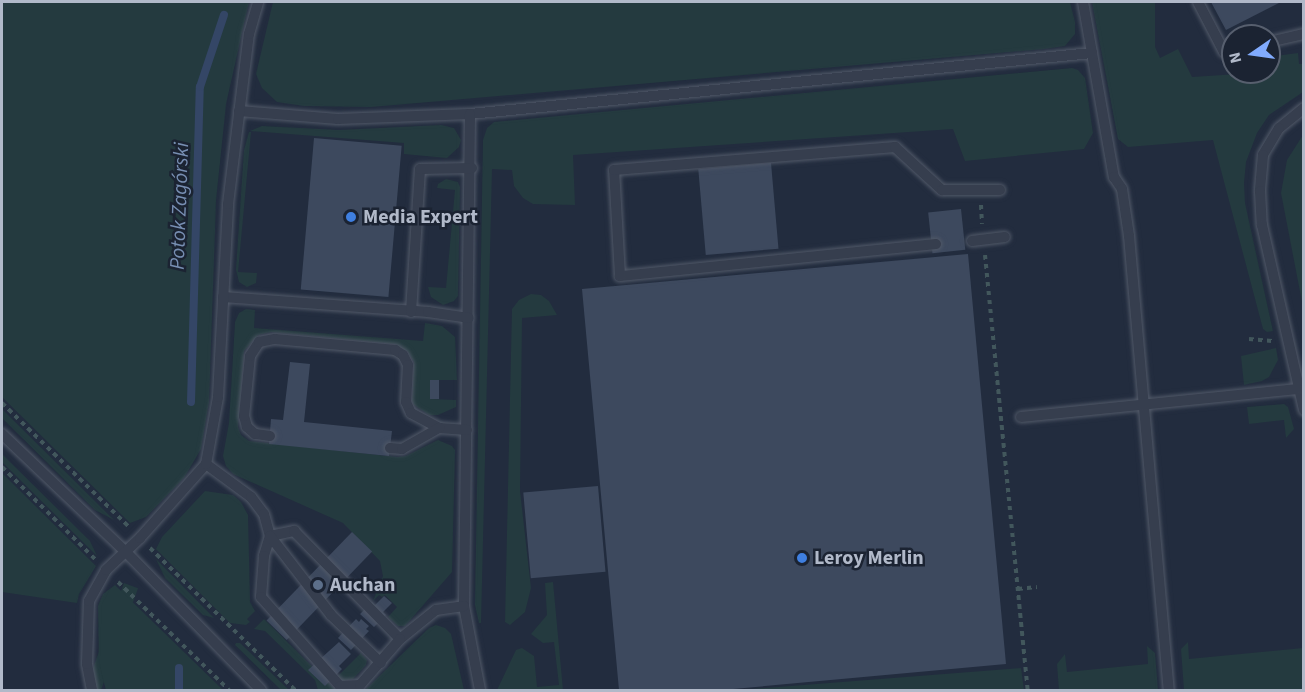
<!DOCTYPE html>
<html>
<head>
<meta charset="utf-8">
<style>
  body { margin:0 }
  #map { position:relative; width:1305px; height:692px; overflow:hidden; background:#222c3e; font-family:"Source Sans 3",sans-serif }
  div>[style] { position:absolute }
  .green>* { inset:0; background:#243a3f; transform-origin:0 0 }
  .stream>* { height:8px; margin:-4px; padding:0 4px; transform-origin:4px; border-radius:4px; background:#344666 }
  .building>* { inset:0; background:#3d495e; transform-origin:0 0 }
  .path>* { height:4px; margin-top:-2px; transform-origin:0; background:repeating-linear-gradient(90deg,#42575c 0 4.5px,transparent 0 9px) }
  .roads { filter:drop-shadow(0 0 2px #515968) drop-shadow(0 0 2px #515968) }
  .service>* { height:10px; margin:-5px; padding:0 5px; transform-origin:5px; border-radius:5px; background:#363e4e }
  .dots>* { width:16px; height:16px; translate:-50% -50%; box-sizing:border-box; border:3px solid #1b2332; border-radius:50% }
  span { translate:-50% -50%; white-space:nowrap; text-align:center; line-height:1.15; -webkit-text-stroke:5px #1b2332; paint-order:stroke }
  .poi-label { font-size:20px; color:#b1b9c9; font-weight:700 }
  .left { translate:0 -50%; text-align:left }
  .water-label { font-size:21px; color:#778eb2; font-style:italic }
  .frame { position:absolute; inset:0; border:3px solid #b1b9c9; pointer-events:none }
  .north { position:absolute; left:1221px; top:24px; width:60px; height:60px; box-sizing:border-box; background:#1b2332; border:2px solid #575f6e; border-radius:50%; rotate:257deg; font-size:16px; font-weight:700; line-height:24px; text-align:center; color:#b1b9c9 }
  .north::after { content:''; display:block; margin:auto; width:21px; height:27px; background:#81abfe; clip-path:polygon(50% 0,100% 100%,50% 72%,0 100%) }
</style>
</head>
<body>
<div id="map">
  <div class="green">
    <i style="clip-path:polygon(2px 2px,249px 2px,226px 104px,216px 201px,209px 402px,201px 449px,184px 478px,146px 517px,130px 523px,2px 397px)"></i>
    <i style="clip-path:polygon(273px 2px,1070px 2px,1075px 22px,1075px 34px,1065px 46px,1044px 49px,371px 107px,304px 106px,277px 102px,262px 88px,256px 74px)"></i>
    <i style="clip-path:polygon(1092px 2px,1155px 2px,1155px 47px,1160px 58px,1178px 49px,1192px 77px,1269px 72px,1269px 57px,1298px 53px,1299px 64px,1303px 64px,1303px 92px,1269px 115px,1257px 133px,1246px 162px,1244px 183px,1245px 203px,1273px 331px,1267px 332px,1263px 329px,1213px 140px,1128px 147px,1118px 139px)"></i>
    <i style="clip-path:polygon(1072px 68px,1078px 70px,1085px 78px,1093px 133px,1084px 149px,965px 161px,953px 129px,573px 155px,575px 205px,533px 204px,523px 198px,514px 186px,512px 170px,492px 169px,481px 623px,479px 623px,475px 605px,483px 140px,487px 128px,494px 122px)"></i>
    <i style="clip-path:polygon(441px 125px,454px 128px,461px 140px,459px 147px,447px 158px,404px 154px,404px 143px,250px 131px,262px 126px,339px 130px)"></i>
    <i style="clip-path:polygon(249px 132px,251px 132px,238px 272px,257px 273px,256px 283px,247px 287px,239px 282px,236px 270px,244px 150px)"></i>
    <i style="clip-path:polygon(1303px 135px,1303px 307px,1281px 193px,1287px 160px)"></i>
    <i style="clip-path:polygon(446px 179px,458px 182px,460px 187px,458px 296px,454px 301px,443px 305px,431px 297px,428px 287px,446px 288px,455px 190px,437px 188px,438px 184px)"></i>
    <i style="clip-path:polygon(531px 294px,541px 295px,549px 301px,557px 315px,522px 318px,520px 491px,531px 588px,525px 612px,510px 625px,505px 622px,512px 309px,519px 300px)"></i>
    <i style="clip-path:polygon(246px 309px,255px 310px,254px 328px,423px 341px,425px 323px,442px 326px,455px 337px,457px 380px,430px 380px,430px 399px,456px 400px,456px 407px,438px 415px,429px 415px,414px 405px,412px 401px,414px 362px,408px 352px,396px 344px,271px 332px,258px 335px,244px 351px,238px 427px,241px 435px,249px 441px,397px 457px,406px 456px,438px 440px,452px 446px,455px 450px,452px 572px,405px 626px,398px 626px,388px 617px,397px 607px,385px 595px,382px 597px,379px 595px,373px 601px,383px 576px,380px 561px,343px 523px,233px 474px,226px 466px,223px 456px,229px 423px,235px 322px,239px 313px)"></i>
    <i style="clip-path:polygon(1276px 348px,1278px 360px,1269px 377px,1262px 381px,1244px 385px,1241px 356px)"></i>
    <i style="clip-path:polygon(1284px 404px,1288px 407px,1294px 429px,1286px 438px,1284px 420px,1249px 424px,1247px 407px)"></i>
    <i style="clip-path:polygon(2px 409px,114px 520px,95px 510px,2px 418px)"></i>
    <i style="clip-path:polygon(2px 454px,90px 541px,97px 556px,2px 462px)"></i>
    <i style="clip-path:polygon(2px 473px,96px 566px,79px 594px,77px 603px,2px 592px)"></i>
    <i style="clip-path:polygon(205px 491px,233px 495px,241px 502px,248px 515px,250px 602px,255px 611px,247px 619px,250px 622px,246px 625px,230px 623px,156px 549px,162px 537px)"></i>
    <i style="clip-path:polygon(156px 559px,214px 618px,203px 615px,165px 578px)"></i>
    <i style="clip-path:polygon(553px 582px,563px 690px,497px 690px,516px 650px,522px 648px,534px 656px,537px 687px,559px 685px,554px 642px,543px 643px,531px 634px,547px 615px,545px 583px)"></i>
    <i style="left:124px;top:583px;width:15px;height:153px;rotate:20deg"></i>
    <i style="clip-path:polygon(115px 585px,223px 690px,106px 690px,99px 664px,98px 606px,103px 594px)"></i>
    <i style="clip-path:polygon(264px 619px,335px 689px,339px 690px,318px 690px,315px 680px,265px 631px,254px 629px)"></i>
    <i style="clip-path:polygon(436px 625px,445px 628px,451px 634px,464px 690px,365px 690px,429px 628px)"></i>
    <i style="clip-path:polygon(1188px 642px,1189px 659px,1303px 648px,1303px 690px,1184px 690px,1181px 649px)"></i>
    <i style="clip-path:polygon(236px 643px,240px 643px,289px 690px,281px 690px,235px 645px)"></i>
    <i style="clip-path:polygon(1147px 646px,1155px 653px,1158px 690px,1059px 690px,1057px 664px,1065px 654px,1067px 672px,1148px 664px)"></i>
    <i style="clip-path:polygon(361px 653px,367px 660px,366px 665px,353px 679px,344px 681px,337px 677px)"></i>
    <i style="clip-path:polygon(1021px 668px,1024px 690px,740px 690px)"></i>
  </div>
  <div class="stream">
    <i style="left:191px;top:402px;width:315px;rotate:-88.4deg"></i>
    <i style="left:200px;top:87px;width:76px;rotate:-71.6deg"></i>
    <i style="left:179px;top:690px;width:22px;rotate:-90deg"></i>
  </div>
  <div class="building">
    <i style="clip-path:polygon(1211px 2px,1281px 2px,1226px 30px)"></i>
    <i style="left:314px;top:138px;width:88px;height:152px;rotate:5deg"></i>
    <i style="left:771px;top:163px;width:86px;height:73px;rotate:85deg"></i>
    <i style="left:961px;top:209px;width:41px;height:33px;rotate:84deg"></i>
    <i style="clip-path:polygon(968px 254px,1006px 664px,722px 690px,619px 690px,582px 289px)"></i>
    <i style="clip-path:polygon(290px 362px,310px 364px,304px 422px,392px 431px,389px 456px,269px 444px,271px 419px,283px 420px)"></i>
    <i style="left:430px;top:380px;width:9px;height:19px"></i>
    <i style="left:598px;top:486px;width:86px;height:75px;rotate:85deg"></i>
    <i style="left:352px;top:532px;width:28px;height:123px;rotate:44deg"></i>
    <i style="clip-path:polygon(384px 596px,392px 603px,383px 612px,386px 615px,374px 627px,360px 614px,372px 602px,375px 605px)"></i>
    <i style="clip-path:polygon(356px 619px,359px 622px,361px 619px,369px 626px,366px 629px,369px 631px,351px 650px,338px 638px)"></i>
    <i style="clip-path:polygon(339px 642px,351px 654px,339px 666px,342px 669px,325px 686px,308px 670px)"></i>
  </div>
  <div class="path">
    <i style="left:981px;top:205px;width:19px;rotate:87deg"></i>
    <i style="left:985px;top:255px;width:437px;rotate:84.4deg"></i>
    <i style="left:1249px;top:339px;width:23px;rotate:5deg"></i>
    <i style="left:2px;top:403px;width:176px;rotate:44.3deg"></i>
    <i style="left:2px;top:467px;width:132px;rotate:44.7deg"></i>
    <i style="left:150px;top:548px;width:203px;rotate:44.4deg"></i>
    <i style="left:118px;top:582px;width:155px;rotate:44.2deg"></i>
    <i style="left:1018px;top:589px;width:19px;rotate:-6deg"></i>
  </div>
  <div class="roads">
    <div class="service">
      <i style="left:1083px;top:2px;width:178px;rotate:80deg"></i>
      <i style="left:1114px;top:177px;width:14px;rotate:56deg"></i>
      <i style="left:1122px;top:189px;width:48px;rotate:81.5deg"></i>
      <i style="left:1129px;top:236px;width:456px;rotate:85deg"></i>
      <i style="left:1198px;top:2px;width:56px;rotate:62.5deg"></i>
      <i style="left:1224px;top:52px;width:9px;rotate:-13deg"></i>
      <i style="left:1269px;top:42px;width:36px;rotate:-13deg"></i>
      <i style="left:1304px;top:108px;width:32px;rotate:141deg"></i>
      <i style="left:1279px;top:128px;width:31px;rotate:121deg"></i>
      <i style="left:1263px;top:155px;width:36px;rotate:95deg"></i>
      <i style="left:1260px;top:191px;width:34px;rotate:87deg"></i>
      <i style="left:1262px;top:225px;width:190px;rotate:77.2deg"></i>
      <i style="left:239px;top:111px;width:99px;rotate:4.6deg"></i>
      <i style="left:338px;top:119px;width:132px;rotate:-2.2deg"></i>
      <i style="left:470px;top:114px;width:625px;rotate:-5.6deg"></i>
      <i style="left:470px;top:114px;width:492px;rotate:90.7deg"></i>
      <i style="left:464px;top:606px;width:86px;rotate:79.2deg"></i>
      <i style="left:972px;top:241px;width:33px;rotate:-7deg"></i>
      <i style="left:936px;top:244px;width:318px;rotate:174.2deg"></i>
      <i style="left:620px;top:276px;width:106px;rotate:-93.2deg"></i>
      <i style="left:614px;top:170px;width:282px;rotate:-4.7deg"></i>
      <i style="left:895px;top:147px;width:64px;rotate:42.5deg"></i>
      <i style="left:942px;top:190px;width:58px"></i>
      <i style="left:223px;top:297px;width:206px;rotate:4.2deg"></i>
      <i style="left:428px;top:312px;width:41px;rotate:8.3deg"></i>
      <i style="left:411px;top:312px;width:143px;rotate:-86.4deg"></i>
      <i style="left:420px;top:169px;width:52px;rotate:-1.1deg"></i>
      <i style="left:1021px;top:417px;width:278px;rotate:-5.8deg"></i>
      <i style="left:2px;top:434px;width:171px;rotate:43.6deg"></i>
      <i style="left:126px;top:552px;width:193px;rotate:45.6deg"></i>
      <i style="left:270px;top:436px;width:15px;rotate:-172deg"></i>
      <i style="left:255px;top:434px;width:11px;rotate:-139deg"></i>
      <i style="left:247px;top:427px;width:11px;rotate:-105deg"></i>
      <i style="left:244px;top:416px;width:60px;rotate:-84.3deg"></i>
      <i style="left:250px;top:356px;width:17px;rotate:-57deg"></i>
      <i style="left:259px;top:342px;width:16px;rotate:-11deg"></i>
      <i style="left:275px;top:339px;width:121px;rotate:5.2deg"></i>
      <i style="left:395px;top:350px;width:9px;rotate:32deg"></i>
      <i style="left:403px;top:355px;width:11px;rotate:63deg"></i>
      <i style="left:408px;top:365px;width:37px;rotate:93deg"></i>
      <i style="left:406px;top:402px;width:12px;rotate:66deg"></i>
      <i style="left:411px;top:413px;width:32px;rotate:28deg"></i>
      <i style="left:439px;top:428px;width:28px;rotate:4deg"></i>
      <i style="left:390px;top:448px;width:12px;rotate:5deg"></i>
      <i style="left:402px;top:449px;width:43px;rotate:-29.6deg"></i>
      <i style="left:206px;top:464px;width:56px;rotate:36.3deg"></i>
      <i style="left:251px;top:497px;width:21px;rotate:53deg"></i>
      <i style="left:264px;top:514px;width:23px;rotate:75deg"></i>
      <i style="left:270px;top:536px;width:25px;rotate:-12deg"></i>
      <i style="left:294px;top:531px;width:151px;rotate:45.5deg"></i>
      <i style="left:400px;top:639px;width:46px;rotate:-38.9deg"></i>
      <i style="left:436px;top:610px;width:28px;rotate:-8deg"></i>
      <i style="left:270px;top:536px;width:21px;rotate:107deg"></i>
      <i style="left:264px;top:556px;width:41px;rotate:94.2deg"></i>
      <i style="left:261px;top:597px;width:119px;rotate:48.4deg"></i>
      <i style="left:340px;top:686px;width:20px;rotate:-3deg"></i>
      <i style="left:360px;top:685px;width:61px;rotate:-49deg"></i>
      <i style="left:270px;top:536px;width:100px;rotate:52.3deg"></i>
      <i style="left:331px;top:615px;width:69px;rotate:43.8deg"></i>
      <i style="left:92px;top:690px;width:26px;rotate:-101deg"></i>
      <i style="left:87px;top:664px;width:63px;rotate:-88.2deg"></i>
      <i style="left:89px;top:601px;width:35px;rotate:-61deg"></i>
      <i style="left:106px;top:570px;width:47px;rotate:-43.3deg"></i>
      <i style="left:140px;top:538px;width:99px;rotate:-48.3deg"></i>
      <i style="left:206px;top:464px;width:68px;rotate:-79.8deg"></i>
      <i style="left:218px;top:397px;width:193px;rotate:-87deg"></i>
      <i style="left:228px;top:204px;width:171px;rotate:-83deg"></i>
      <i style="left:249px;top:34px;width:33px;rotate:-74deg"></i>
    </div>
  </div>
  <div class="dots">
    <i style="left:351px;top:217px;background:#3f7fe0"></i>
    <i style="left:802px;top:558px;background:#3f7fe0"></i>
    <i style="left:318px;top:585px;background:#5c6f8a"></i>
  </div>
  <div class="poi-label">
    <span class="left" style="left:363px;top:217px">Media Expert</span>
    <span class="left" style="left:814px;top:558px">Leroy Merlin</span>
    <span class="left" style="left:330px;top:585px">Auchan</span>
  </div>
  <div class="water-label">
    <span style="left:179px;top:206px;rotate:-88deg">Potok Zagórski</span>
  </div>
  <div class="frame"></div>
  <div class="north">N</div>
</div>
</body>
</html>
